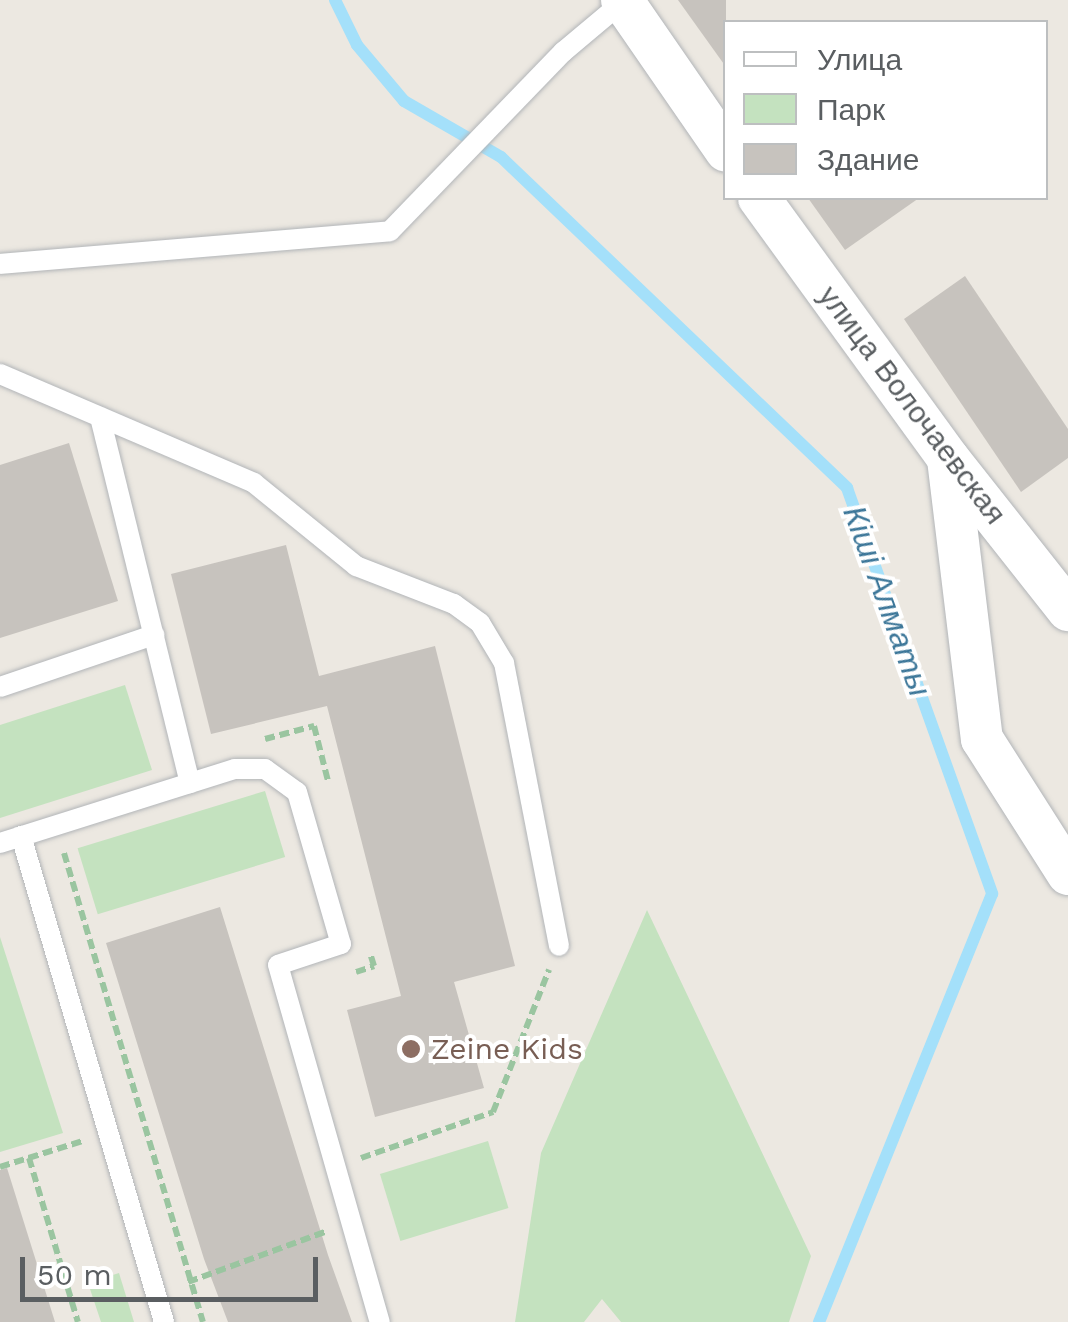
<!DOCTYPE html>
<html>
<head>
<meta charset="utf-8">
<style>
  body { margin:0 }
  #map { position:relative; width:1068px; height:1322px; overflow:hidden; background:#ece8e1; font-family:"Work Sans",sans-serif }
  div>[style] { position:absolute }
  .green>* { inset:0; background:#c4e2bf; transform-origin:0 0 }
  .stream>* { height:12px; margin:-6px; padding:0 6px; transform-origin:6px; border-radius:6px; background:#a4e0fa }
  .building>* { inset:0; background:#c7c3be }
  .path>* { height:6px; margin-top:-3px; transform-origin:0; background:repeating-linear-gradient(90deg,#9ac5a0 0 10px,transparent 0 15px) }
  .roads { filter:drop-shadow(0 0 2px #b2b5b8) drop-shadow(0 0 2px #b2b5b8) }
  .service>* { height:20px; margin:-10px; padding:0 10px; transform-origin:10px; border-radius:10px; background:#fff }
  .minor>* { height:42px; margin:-21px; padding:0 21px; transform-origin:21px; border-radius:21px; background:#fff }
  .dots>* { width:28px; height:28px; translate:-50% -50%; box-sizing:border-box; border:5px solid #fff; border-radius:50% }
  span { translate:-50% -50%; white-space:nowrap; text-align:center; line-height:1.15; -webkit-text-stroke:8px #fff; paint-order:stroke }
  .street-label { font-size:30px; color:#5a5e61 }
  .education-label { font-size:30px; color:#785e54 }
  .left { translate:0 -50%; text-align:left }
  .water-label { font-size:32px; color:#3d7799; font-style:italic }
  .legend { position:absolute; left:723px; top:20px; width:325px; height:180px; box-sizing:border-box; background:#fff; border:2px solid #bdbfc0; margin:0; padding:12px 18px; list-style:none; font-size:30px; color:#5a5e61 }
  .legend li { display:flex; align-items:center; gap:20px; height:50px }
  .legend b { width:50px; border:2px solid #bdbfc0 }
  .scale { position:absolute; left:20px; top:1257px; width:298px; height:45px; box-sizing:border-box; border:5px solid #5a5e61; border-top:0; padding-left:12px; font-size:30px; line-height:35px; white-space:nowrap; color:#5a5e61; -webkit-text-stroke:8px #fff; paint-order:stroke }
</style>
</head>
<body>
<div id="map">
  <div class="green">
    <i style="clip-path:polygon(125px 685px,152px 770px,0 818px,0 725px)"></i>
    <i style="left:265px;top:791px;width:69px;height:196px;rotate:73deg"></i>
    <i style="clip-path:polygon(647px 910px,811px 1256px,789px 1322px,621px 1322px,602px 1299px,584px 1322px,515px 1322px,541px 1153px)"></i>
    <i style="clip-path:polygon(0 937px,63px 1133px,0 1152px)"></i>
    <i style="left:488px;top:1141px;width:70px;height:113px;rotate:73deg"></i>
    <i style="clip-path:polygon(119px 1273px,134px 1322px,101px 1322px,88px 1283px)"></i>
  </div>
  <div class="stream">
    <i style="left:335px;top:0;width:50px;rotate:63.9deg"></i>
    <i style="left:357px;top:45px;width:73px;rotate:50deg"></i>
    <i style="left:404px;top:101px;width:112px;rotate:30deg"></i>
    <i style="left:501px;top:157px;width:479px;rotate:43.7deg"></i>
    <i style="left:847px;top:488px;width:431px;rotate:70.3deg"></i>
    <i style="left:992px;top:894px;width:462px;rotate:112deg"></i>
  </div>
  <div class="building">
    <i style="clip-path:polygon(678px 0,726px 0,726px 67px)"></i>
    <i style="clip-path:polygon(808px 198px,919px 198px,845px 250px)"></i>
    <i style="clip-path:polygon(965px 276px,1068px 429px,1068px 458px,1021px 492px,904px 319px)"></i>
    <i style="clip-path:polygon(69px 443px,118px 601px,0 638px,0 465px)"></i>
    <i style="clip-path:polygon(286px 545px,319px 676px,435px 646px,515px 966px,454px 982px,484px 1088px,375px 1117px,347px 1010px,401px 996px,327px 706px,211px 734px,171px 574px)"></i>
    <i style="clip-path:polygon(220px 907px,328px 1255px,352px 1322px,228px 1322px,204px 1259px,106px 943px)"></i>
    <i style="clip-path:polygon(7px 1168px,55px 1322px,0 1322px,0 1170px)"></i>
  </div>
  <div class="path">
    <i style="left:265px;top:739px;width:51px;rotate:-14.9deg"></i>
    <i style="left:314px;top:726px;width:57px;rotate:75.7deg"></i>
    <i style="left:64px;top:853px;width:489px;rotate:73.5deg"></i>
    <i style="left:356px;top:972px;width:19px;rotate:-18deg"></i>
    <i style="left:374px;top:966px;width:14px;rotate:-107deg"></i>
    <i style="left:29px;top:1158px;width:171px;rotate:73.4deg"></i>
    <i style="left:361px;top:1158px;width:140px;rotate:-19.2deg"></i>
    <i style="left:493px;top:1112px;width:153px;rotate:-68.5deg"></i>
    <i style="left:0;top:1167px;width:87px;rotate:-17.4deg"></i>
    <i style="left:188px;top:1282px;width:148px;rotate:-20.1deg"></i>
  </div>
  <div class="roads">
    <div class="service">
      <i style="left:0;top:264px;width:391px;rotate:-4.8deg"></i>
      <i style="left:390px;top:231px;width:249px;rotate:-46deg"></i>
      <i style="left:563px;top:52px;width:81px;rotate:-40deg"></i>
      <i style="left:0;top:374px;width:276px;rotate:23.2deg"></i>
      <i style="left:254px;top:483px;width:132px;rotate:39.1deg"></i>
      <i style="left:356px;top:566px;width:105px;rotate:21.2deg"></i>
      <i style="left:454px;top:604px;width:32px;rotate:36deg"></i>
      <i style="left:480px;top:623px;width:47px;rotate:59deg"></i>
      <i style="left:504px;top:663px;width:288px;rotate:79deg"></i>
      <i style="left:100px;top:417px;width:377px;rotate:76.2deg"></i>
      <i style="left:0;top:687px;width:163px;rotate:-18.7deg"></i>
      <i style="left:21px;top:836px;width:507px;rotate:73.6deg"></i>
      <i style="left:0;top:843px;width:246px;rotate:-17.5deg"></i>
      <i style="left:235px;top:769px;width:30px"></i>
      <i style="left:265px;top:769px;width:39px;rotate:36deg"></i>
      <i style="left:297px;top:792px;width:158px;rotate:73.9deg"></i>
      <i style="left:341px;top:944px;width:66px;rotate:161.6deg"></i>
      <i style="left:278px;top:965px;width:371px;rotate:74.1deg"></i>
    </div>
    <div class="minor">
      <i style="left:622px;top:0;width:183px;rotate:55.4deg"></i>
      <i style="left:759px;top:198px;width:321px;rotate:54deg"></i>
      <i style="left:948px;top:458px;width:194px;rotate:51.7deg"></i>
      <i style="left:948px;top:459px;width:282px;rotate:83.1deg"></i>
      <i style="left:982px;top:739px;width:160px;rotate:57.5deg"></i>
    </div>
  </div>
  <div class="dots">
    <i style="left:411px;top:1049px;background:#8d6e63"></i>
  </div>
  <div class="street-label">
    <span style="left:912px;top:405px;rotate:53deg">улица Волочаевская</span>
  </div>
  <div class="education-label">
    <span class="left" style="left:431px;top:1049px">Zeine Kids</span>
  </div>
  <div class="water-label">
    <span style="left:887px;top:601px;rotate:70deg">Кіші Алматы</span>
  </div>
  <ul class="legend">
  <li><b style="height:12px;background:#fff"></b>Улица</li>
  <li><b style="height:28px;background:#c4e2bf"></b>Парк</li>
  <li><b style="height:28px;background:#c7c3be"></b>Здание</li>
  </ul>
  <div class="scale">50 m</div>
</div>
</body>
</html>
